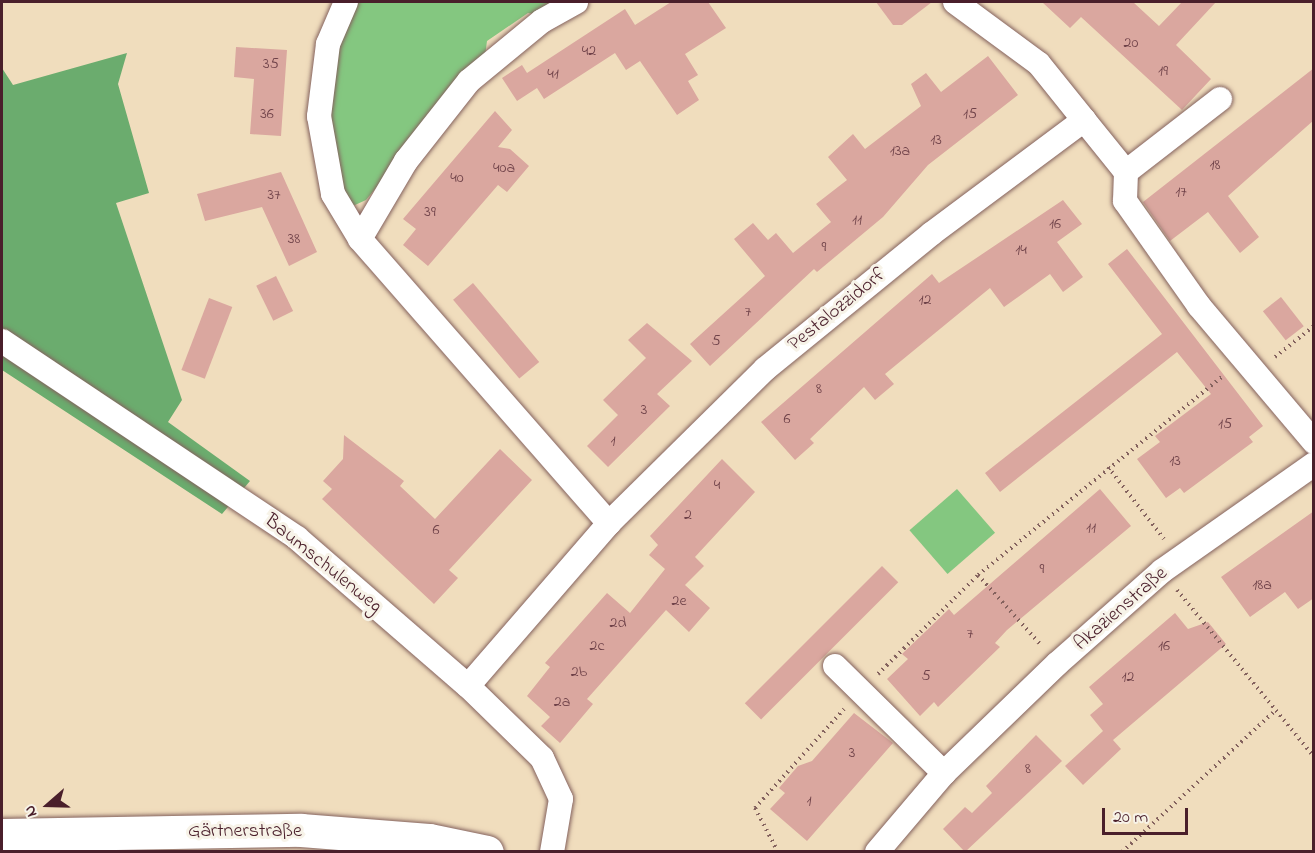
<!DOCTYPE html>
<html>
<head>
<meta charset="utf-8">
<style>
  body { margin:0 }
  #map { position:relative; width:1315px; height:853px; overflow:hidden; background:#f0ddbd; font-family:"Indie Flower",sans-serif }
  div>[style] { position:absolute }
  .green>* { inset:0; background:#84c780; transform-origin:0 0 }
  .forest>* { inset:0; background:#6bac6e }
  .building>* { inset:0; background:#daa79f; transform-origin:0 0 }
  .path>* { height:4px; margin-top:-2px; transform-origin:0; background:repeating-linear-gradient(90deg,#84625e 0 1.5px,transparent 0 6px) }
  .roads { filter:drop-shadow(0 0 2px #84625e) drop-shadow(0 0 2px #84625e) }
  .minor>* { height:24px; margin:-12px; padding:0 12px; transform-origin:12px; border-radius:12px; background:#fff }
  .secondary>* { height:33px; margin:-16.5px; padding:0 16.5px; transform-origin:16.5px; border-radius:16.5px; background:#fff }
  span { translate:-50% -50%; white-space:nowrap; text-align:center; line-height:1.15; -webkit-text-stroke:6px #f7f3e8; paint-order:stroke }
  .number-label { font-size:16px; color:#6e4148 }
  .number-label span { -webkit-text-stroke-width:0 }
  .street-label { font-size:20px; color:#4a1f2b }
  .frame { position:absolute; inset:0; border:3px solid #4a1f2b; pointer-events:none }
  .north { position:absolute; left:18px; top:775px; width:60px; height:60px; -webkit-text-stroke:4px #f7f3e8; paint-order:stroke; rotate:250deg; font-size:16px; font-weight:700; line-height:24px; text-align:center; color:#4a1f2b }
  .north::after { content:''; display:block; margin:auto; width:21px; height:27px; background:#4a1f2b; clip-path:polygon(50% 0,100% 100%,50% 72%,0 100%) }
  .scale { position:absolute; left:1102px; top:808px; width:86px; height:27px; box-sizing:border-box; border:3px solid #4a1f2b; border-top:0; padding-left:8px; font-size:18px; line-height:21px; white-space:nowrap; color:#4a1f2b; -webkit-text-stroke:4px #f7f3e8; paint-order:stroke }
</style>
</head>
<body>
<div id="map">
  <div class="green">
    <i style="clip-path:polygon(357px 2px,565px 2px,542px 15px,528px 13px,487px 41px,485px 56px,366px 200px,355px 205px,347px 204px,330px 122px,332px 64px)"></i>
    <i style="left:957px;top:489px;width:58px;height:63px;rotate:49deg"></i>
  </div>
  <div class="forest">
    <i style="clip-path:polygon(127px 53px,118px 84px,149px 193px,116px 203px,182px 400px,168px 422px,250px 481px,222px 514px,2px 370px,2px 68px,13px 85px)"></i>
  </div>
  <div class="building">
    <i style="clip-path:polygon(671px 2px,708px 2px,726px 28px,685px 54px,698px 75px,688px 81px,699px 100px,677px 115px,640px 61px,626px 70px,615px 53px,544px 99px,537px 88px,517px 101px,502px 78px,522px 65px,527px 73px,625px 9px,635px 25px)"></i>
    <i style="clip-path:polygon(876px 2px,932px 2px,902px 25px,893px 25px)"></i>
    <i style="clip-path:polygon(1042px 2px,1133px 2px,1159px 26px,1182px 2px,1216px 2px,1176px 45px,1211px 79px,1182px 110px,1081px 17px,1070px 28px)"></i>
    <i style="clip-path:polygon(236px 47px,287px 50px,281px 136px,250px 134px,254px 79px,234px 77px)"></i>
    <i style="clip-path:polygon(988px 56px,1018px 95px,928px 165px,883px 217px,817px 272px,814px 269px,710px 366px,690px 344px,765px 276px,734px 239px,753px 223px,768px 240px,776px 233px,793px 253px,831px 222px,816px 204px,847px 180px,828px 157px,853px 134px,865px 149px,921px 106px,911px 84px,926px 73px,941px 92px)"></i>
    <i style="clip-path:polygon(1314px 68px,1314px 120px,1228px 196px,1259px 237px,1240px 253px,1208px 212px,1170px 241px,1143px 202px)"></i>
    <i style="clip-path:polygon(495px 111px,512px 130px,498px 147px,510px 149px,529px 166px,507px 192px,498px 185px,428px 266px,403px 245px,416px 229px,403px 219px)"></i>
    <i style="clip-path:polygon(281px 172px,317px 252px,289px 266px,262px 207px,205px 221px,197px 194px)"></i>
    <i style="clip-path:polygon(1063px 200px,1082px 224px,1057px 242px,1083px 277px,1063px 292px,1050px 274px,1004px 307px,990px 288px,885px 374px,894px 384px,875px 400px,864px 387px,810px 439px,814px 443px,795px 460px,761px 422px,932px 274px,939px 283px)"></i>
    <i style="clip-path:polygon(1127px 249px,1263px 426px,1249px 437px,1253px 442px,1184px 493px,1180px 488px,1166px 498px,1137px 459px,1160px 442px,1155px 436px,1211px 394px,1177px 352px,1000px 492px,985px 473px,1162px 334px,1108px 264px)"></i>
    <i style="left:276px;top:276px;width:39px;height:22px;rotate:64deg"></i>
    <i style="left:473px;top:283px;width:103px;height:26px;rotate:50deg"></i>
    <i style="left:1281px;top:297px;width:37px;height:23px;rotate:52deg"></i>
    <i style="left:209px;top:298px;width:25px;height:77px;rotate:21deg"></i>
    <i style="clip-path:polygon(647px 323px,692px 361px,657px 394px,670px 406px,608px 467px,587px 446px,618px 415px,603px 400px,646px 358px,628px 340px)"></i>
    <i style="clip-path:polygon(344px 435px,404px 481px,400px 486px,435px 519px,500px 449px,532px 480px,449px 570px,458px 578px,434px 604px,322px 499px,332px 489px,323px 481px,343px 459px)"></i>
    <i style="clip-path:polygon(722px 459px,755px 492px,695px 557px,704px 566px,685px 585px,710px 608px,689px 632px,666px 610px,587px 699px,593px 704px,560px 743px,541px 726px,550px 717px,527px 696px,550px 667px,545px 663px,607px 593px,630px 613px,665px 569px,649px 555px,658px 545px,650px 536px)"></i>
    <i style="clip-path:polygon(1100px 489px,1131px 526px,1007px 630px,995px 643px,1000px 647px,938px 707px,934px 702px,920px 716px,887px 679px,908px 659px,902px 654px,949px 609px,954px 615px)"></i>
    <i style="clip-path:polygon(1314px 511px,1314px 598px,1298px 609px,1285px 592px,1250px 617px,1221px 577px)"></i>
    <i style="left:882px;top:566px;width:23px;height:194px;rotate:45deg"></i>
    <i style="clip-path:polygon(1175px 613px,1188px 629px,1208px 622px,1226px 644px,1113px 740px,1121px 749px,1083px 785px,1065px 766px,1103px 731px,1090px 715px,1103px 704px,1089px 687px)"></i>
    <i style="clip-path:polygon(854px 713px,893px 743px,807px 841px,770px 809px,785px 793px,779px 788px,798px 766px,812px 761px)"></i>
    <i style="clip-path:polygon(1036px 735px,1062px 761px,965px 852px,943px 829px,965px 807px,972px 813px,992px 793px,986px 786px)"></i>
  </div>
  <div class="path">
    <i style="left:1275px;top:357px;width:50px;rotate:-38.5deg"></i>
    <i style="left:1108px;top:467px;width:91px;rotate:52.1deg"></i>
    <i style="left:978px;top:575px;width:94px;rotate:48deg"></i>
    <i style="left:1177px;top:590px;width:216px;rotate:50.6deg"></i>
    <i style="left:878px;top:674px;width:141px;rotate:-44.7deg"></i>
    <i style="left:978px;top:575px;width:317px;rotate:-39.1deg"></i>
    <i style="left:778px;top:852px;width:50px;rotate:-117.6deg"></i>
    <i style="left:755px;top:808px;width:133px;rotate:-48deg"></i>
    <i style="left:1122px;top:852px;width:209px;rotate:-42.7deg"></i>
  </div>
  <div class="roads">
    <div class="minor">
      <i style="left:346px;top:2px;width:46px;rotate:113.2deg"></i>
      <i style="left:328px;top:44px;width:73px;rotate:97.1deg"></i>
      <i style="left:319px;top:116px;width:79px;rotate:79.8deg"></i>
      <i style="left:333px;top:194px;width:52px;rotate:59deg"></i>
      <i style="left:360px;top:239px;width:378px;rotate:48.8deg"></i>
      <i style="left:955px;top:2px;width:104px;rotate:36.4deg"></i>
      <i style="left:1039px;top:64px;width:72px;rotate:51.2deg"></i>
      <i style="left:1126px;top:172px;width:119px;rotate:-37.8deg"></i>
      <i style="left:360px;top:239px;width:91px;rotate:-59.5deg"></i>
      <i style="left:406px;top:161px;width:102px;rotate:-51.8deg"></i>
      <i style="left:469px;top:81px;width:94px;rotate:-39.4deg"></i>
      <i style="left:542px;top:21px;width:39px;rotate:-29deg"></i>
      <i style="left:2px;top:341px;width:355px;rotate:33.7deg"></i>
      <i style="left:297px;top:538px;width:226px;rotate:40.9deg"></i>
      <i style="left:468px;top:686px;width:103px;rotate:44.2deg"></i>
      <i style="left:542px;top:758px;width:45px;rotate:65.1deg"></i>
      <i style="left:561px;top:799px;width:54px;rotate:99.6deg"></i>
      <i style="left:835px;top:666px;width:153px;rotate:44.5deg"></i>
      <i style="left:468px;top:686px;width:216px;rotate:-49.1deg"></i>
      <i style="left:609px;top:523px;width:219px;rotate:-44.6deg"></i>
      <i style="left:765px;top:369px;width:214px;rotate:-39.1deg"></i>
      <i style="left:931px;top:234px;width:191px;rotate:-36.7deg"></i>
      <i style="left:1084px;top:120px;width:67px;rotate:51.1deg"></i>
      <i style="left:1126px;top:172px;width:29px;rotate:92deg"></i>
      <i style="left:1125px;top:201px;width:128px;rotate:54.8deg"></i>
      <i style="left:1199px;top:306px;width:178px;rotate:49.8deg"></i>
      <i style="left:877px;top:852px;width:104px;rotate:-49.7deg"></i>
      <i style="left:944px;top:773px;width:158px;rotate:-44deg"></i>
      <i style="left:1058px;top:663px;width:139px;rotate:-41.5deg"></i>
      <i style="left:1162px;top:571px;width:186px;rotate:-35.1deg"></i>
    </div>
    <div class="secondary">
      <i style="left:2px;top:835px;width:299px;rotate:-1deg"></i>
      <i style="left:301px;top:830px;width:128px;rotate:4.5deg"></i>
      <i style="left:429px;top:840px;width:59px;rotate:11.7deg"></i>
    </div>
  </div>
  <div class="number-label">
    <span style="left:1131px;top:43px">20</span>
    <span style="left:589px;top:51px">42</span>
    <span style="left:271px;top:64px">35</span>
    <span style="left:1163px;top:71px">19</span>
    <span style="left:553px;top:74px">41</span>
    <span style="left:267px;top:114px">36</span>
    <span style="left:970px;top:114px">15</span>
    <span style="left:936px;top:140px">13</span>
    <span style="left:900px;top:151px">13a</span>
    <span style="left:1215px;top:165px">18</span>
    <span style="left:504px;top:168px">40a</span>
    <span style="left:457px;top:178px">40</span>
    <span style="left:1181px;top:192px">17</span>
    <span style="left:274px;top:195px">37</span>
    <span style="left:430px;top:212px">39</span>
    <span style="left:857px;top:220px">11</span>
    <span style="left:1055px;top:224px">16</span>
    <span style="left:294px;top:239px">38</span>
    <span style="left:824px;top:247px">9</span>
    <span style="left:1021px;top:250px">14</span>
    <span style="left:925px;top:300px">12</span>
    <span style="left:748px;top:312px">7</span>
    <span style="left:716px;top:341px">5</span>
    <span style="left:819px;top:389px">8</span>
    <span style="left:644px;top:410px">3</span>
    <span style="left:787px;top:419px">6</span>
    <span style="left:1225px;top:424px">15</span>
    <span style="left:613px;top:441px">1</span>
    <span style="left:1175px;top:461px">13</span>
    <span style="left:717px;top:485px">4</span>
    <span style="left:688px;top:515px">2</span>
    <span style="left:1091px;top:528px">11</span>
    <span style="left:436px;top:530px">6</span>
    <span style="left:1042px;top:569px">9</span>
    <span style="left:1262px;top:585px">18a</span>
    <span style="left:679px;top:601px">2e</span>
    <span style="left:618px;top:623px">2d</span>
    <span style="left:970px;top:634px">7</span>
    <span style="left:597px;top:646px">2c</span>
    <span style="left:1164px;top:646px">16</span>
    <span style="left:579px;top:672px">2b</span>
    <span style="left:926px;top:676px">5</span>
    <span style="left:1128px;top:677px">12</span>
    <span style="left:562px;top:702px">2a</span>
    <span style="left:852px;top:753px">3</span>
    <span style="left:1028px;top:769px">8</span>
    <span style="left:809px;top:801px">1</span>
  </div>
  <div class="street-label">
    <span style="left:837px;top:310px;rotate:-39deg">Pestalozzidorf</span>
    <span style="left:323px;top:564px;rotate:39deg">Baumschulenweg</span>
    <span style="left:1121px;top:609px;rotate:-41deg">Akazienstraße</span>
    <span style="left:245px;top:831px">Gärtnerstraße</span>
  </div>
  <div class="frame"></div>
  <div class="north">N</div>
  <div class="scale">20 m</div>
</div>
</body>
</html>
